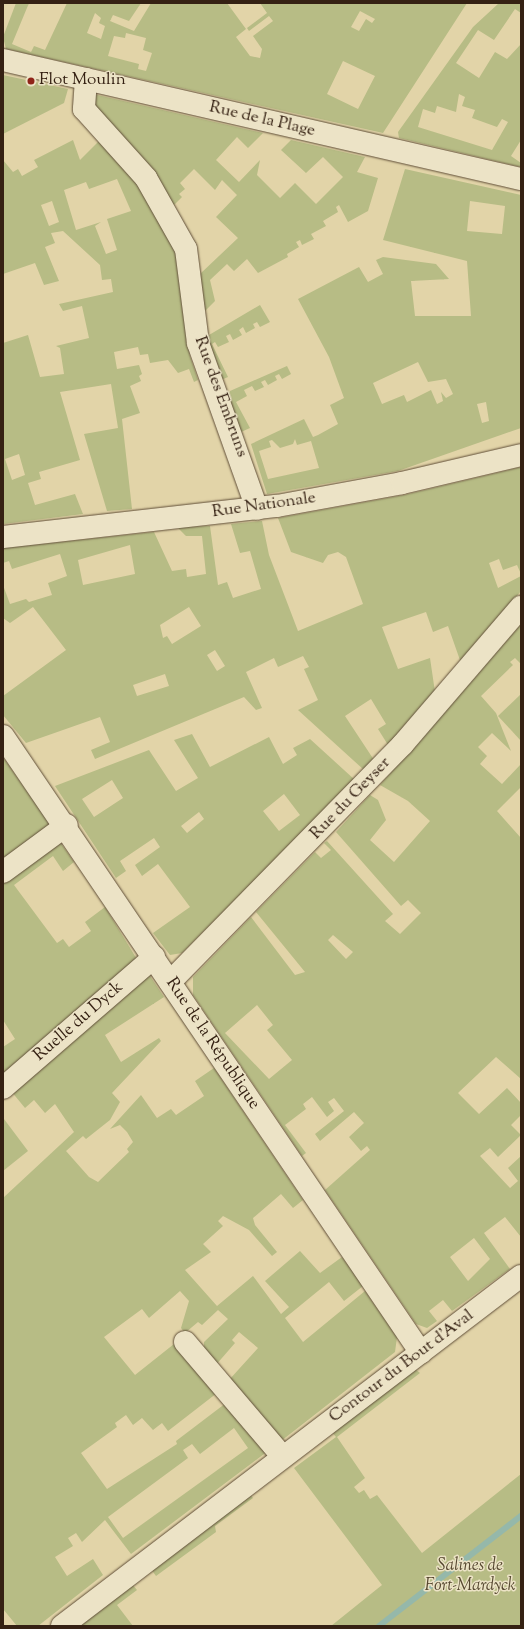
<!DOCTYPE html>
<html>
<head>
<meta charset="utf-8">
<style>
  body { margin:0 }
  #map { position:relative; width:524px; height:1629px; overflow:hidden; background:#e2d4a8; font-family:"Sorts Mill Goudy",serif }
  div>[style] { position:absolute }
  .green>* { inset:0; background:#b7bc85 }
  .stream>* { height:6px; margin:-3px; padding:0 3px; transform-origin:3px; border-radius:3px; background:#95b8aa }
  .roads { filter:drop-shadow(0 0 1px #604e38) drop-shadow(0 0 1px #604e38) }
  .minor>* { height:22px; margin:-11px; padding:0 11px; transform-origin:11px; border-radius:11px; background:#ece3c6 }
  .dots>* { width:11px; height:11px; translate:-50% -50%; box-sizing:border-box; border:2px solid #ece3c6; border-radius:50% }
  span { translate:-50% -50%; white-space:nowrap; text-align:center; line-height:1.15; -webkit-text-stroke:3px #ece3c6; paint-order:stroke }
  .poi-label { font-size:17px; color:#352113 }
  .left { translate:0 -50%; text-align:left }
  .street-label { font-size:17px; color:#352113 }
  .park-label { font-size:17px; color:#564830; font-style:italic }
  .frame { position:absolute; inset:0; border:4px solid #352113; pointer-events:none }
</style>
</head>
<body>
<div id="map">
  <div class="green">
    <i style="clip-path:polygon(evenodd,16px 3px,29px 3px,12px 44px,31px 52px,34px 46px,45px 50px,67px 3px,141px 3px,129px 21px,113px 15px,110px 21px,134px 31px,151px 3px,227px 3px,246px 29px,236px 37px,250px 56px,260px 58px,262px 49px,253px 36px,273px 21px,269px 16px,249px 31px,247px 28px,267px 13px,260px 3px,467px 3px,383px 133px,6px 49px,3px 37px,16px 3px,360px 11px,375px 19px,372px 23px,366px 19px,359px 31px,351px 27px,360px 11px,16px 3px,95px 13px,101px 18px,99px 23px,105px 26px,101px 39px,87px 33px,95px 13px,16px 3px,126px 33px,146px 38px,143px 50px,152px 53px,146px 71px,138px 69px,139px 64px,108px 56px,114px 36px,125px 38px,126px 33px,16px 3px,343px 61px,375px 76px,358px 109px,327px 94px,343px 61px)"></i>
    <i style="clip-path:polygon(evenodd,499px 3px,521px 3px,521px 13px,515px 9px,494px 40px,478px 30px,456px 63px,479px 78px,495px 52px,507px 59px,521px 44px,521px 140px,511px 156px,521px 163px,521px 167px,399px 138px,398px 132px,473px 27px,499px 3px,459px 94px,465px 97px,462px 106px,475px 110px,472px 118px,497px 127px,502px 119px,508px 122px,492px 150px,418px 127px,423px 109px,435px 113px,437px 106px,456px 112px,459px 94px)"></i>
    <i style="clip-path:polygon(3px 75px,68px 89px,64px 103px,3px 134px)"></i>
    <i style="clip-path:polygon(93px 94px,263px 133px,248px 148px,237px 137px,216px 160px,239px 182px,260px 160px,257px 175px,280px 198px,295px 183px,316px 204px,343px 177px,323px 157px,306px 173px,281px 150px,291px 140px,365px 157px,357px 172px,378px 178px,368px 211px,348px 222px,339px 205px,336px 207px,338px 212px,323px 221px,326px 226px,311px 234px,314px 239px,302px 245px,300px 240px,296px 242px,299px 247px,287px 254px,288px 257px,258px 273px,247px 259px,234px 271px,227px 264px,210px 280px,215px 301px,203px 313px,200px 274px,238px 238px,216px 217px,237px 195px,222px 180px,215px 190px,194px 169px,180px 183px,185px 189px,179px 194px,182px 197px,172px 207px,90px 107px)"></i>
    <i style="clip-path:polygon(evenodd,73px 140px,80px 160px,100px 140px,125px 164px,175px 248px,190px 356px,198px 380px,194px 382px,189px 369px,178px 373px,168px 360px,150px 363px,148px 354px,140px 355px,138px 347px,114px 352px,117px 369px,139px 365px,142px 374px,139px 376px,141px 381px,130px 386px,140px 413px,122px 419px,132px 509px,107px 511px,84px 434px,118px 428px,111px 384px,60px 392px,80px 460px,39px 472px,41px 479px,28px 483px,35px 505px,75px 494px,83px 514px,3px 524px,3px 343px,28px 335px,40px 377px,64px 374px,60px 348px,56px 346px,89px 338px,82px 306px,63px 311px,59px 304px,113px 292px,111px 279px,102px 280px,100px 265px,63px 231px,51px 233px,55px 243px,45px 247px,59px 281px,44px 285px,35px 263px,3px 274px,3px 160px,13px 172px,18px 169px,3px 147px,18px 169px,22px 176px,38px 167px,34px 160px,73px 140px,117px 179px,131px 211px,107px 219px,117px 250px,106px 254px,95px 226px,101px 222px,76px 230px,64px 190px,86px 182px,89px 189px,117px 179px,73px 140px,52px 201px,59px 222px,49px 226px,41px 205px,52px 201px,73px 140px,19px 454px,25px 475px,12px 480px,5px 459px,19px 454px)"></i>
    <i style="clip-path:polygon(evenodd,405px 169px,521px 195px,521px 428px,398px 471px,267px 494px,251px 444px,304px 419px,313px 437px,318px 435px,338px 424px,330px 405px,344px 398px,329px 357px,298px 299px,359px 267px,368px 282px,383px 274px,376px 260px,383px 257px,436px 264px,449px 279px,411px 281px,415px 316px,471px 316px,467px 261px,383px 240px,405px 169px,470px 201px,505px 206px,502px 234px,467px 231px,470px 201px,405px 169px,418px 362px,428px 382px,446px 379px,453px 394px,446px 398px,441px 392px,443px 401px,437px 404px,431px 390px,407px 402px,404px 395px,382px 404px,373px 383px,418px 362px,405px 169px,486px 402px,489px 421px,482px 423px,477px 404px,486px 402px,405px 169px,295px 439px,297px 445px,311px 441px,319px 468px,268px 479px,259px 451px,271px 447px,269px 441px,272px 440px,280px 448px,293px 444px,295px 439px)"></i>
    <i style="clip-path:polygon(260px 305px,270px 322px,260px 327px,257px 322px,253px 324px,255px 328px,246px 333px,243px 327px,239px 330px,242px 335px,233px 340px,230px 334px,226px 336px,229px 342px,218px 347px,215px 342px,212px 344px,228px 377px,221px 380px,206px 341px,209px 335px)"></i>
    <i style="clip-path:polygon(287px 366px,291px 374px,282px 379px,279px 374px,275px 376px,277px 380px,268px 385px,265px 380px,261px 382px,264px 387px,255px 391px,252px 386px,244px 390px,247px 396px,236px 402px,250px 428px,241px 432px,227px 396px,230px 391px)"></i>
    <i style="clip-path:polygon(evenodd,521px 467px,521px 574px,517px 565px,503px 570px,499px 559px,489px 563px,498px 588px,521px 576px,521px 591px,461px 663px,448px 626px,433px 632px,426px 612px,382px 627px,398px 669px,430px 658px,435px 692px,388px 745px,378px 729px,386px 724px,371px 699px,345px 716px,374px 760px,364px 770px,298px 710px,318px 700px,304px 669px,309px 667px,303px 656px,278px 667px,274px 658px,246px 672px,262px 708px,256px 710px,244px 697px,95px 759px,91px 750px,110px 742px,100px 717px,26px 743px,3px 715px,3px 696px,66px 650px,33px 607px,10px 623px,3px 618px,3px 585px,10px 604px,26px 599px,29px 602px,52px 595px,48px 583px,67px 576px,60px 554px,12px 569px,9px 561px,3px 563px,3px 548px,154px 532px,172px 571px,186px 569px,187px 577px,206px 574px,202px 536px,186px 536px,177px 527px,210px 526px,218px 585px,227px 582px,233px 598px,261px 589px,250px 551px,240px 553px,231px 524px,262px 521px,269px 555px,298px 631px,363px 604px,346px 557px,338px 552px,328px 555px,323px 563px,291px 552px,278px 518px,404px 495px,521px 467px,130px 545px,135px 574px,83px 585px,78px 560px,130px 545px,521px 467px,189px 607px,201px 626px,172px 644px,167px 636px,163px 638px,160px 625px,189px 607px,521px 467px,215px 650px,225px 666px,217px 671px,207px 655px,215px 650px,521px 467px,165px 674px,169px 686px,137px 696px,133px 685px,165px 674px)"></i>
    <i style="clip-path:polygon(evenodd,521px 624px,521px 664px,515px 658px,510px 662px,513px 665px,481px 696px,496px 713px,511px 751px,492px 733px,478px 747px,487px 756px,480px 764px,502px 784px,521px 764px,521px 787px,497px 811px,521px 838px,521px 1079px,496px 1057px,458px 1093px,479px 1114px,507px 1088px,521px 1103px,521px 1115px,511px 1125px,521px 1135px,498px 1157px,490px 1148px,480px 1156px,510px 1188px,518px 1181px,508px 1168px,521px 1156px,521px 1237px,505px 1217px,484px 1233px,510px 1269px,452px 1311px,443px 1300px,429px 1311px,437px 1321px,427px 1328px,416px 1324px,325px 1190px,370px 1150px,367px 1146px,361px 1151px,349px 1137px,364px 1123px,354px 1112px,320px 1141px,315px 1134px,344px 1111px,334px 1098px,328px 1102px,334px 1111px,327px 1117px,312px 1097px,303px 1104px,306px 1109px,285px 1125px,306px 1153px,302px 1156px,193px 995px,193px 977px,251px 917px,295px 975px,305px 972px,256px 912px,315px 852px,321px 858px,331px 850px,324px 843px,327px 841px,393px 914px,385px 921px,400px 934px,421px 913px,408px 900px,401px 906px,336px 832px,370px 795px,378px 800px,386px 820px,370px 840px,394px 862px,430px 821px,408px 801px,380px 785px,521px 624px,333px 935px,353px 952px,346px 959px,328px 940px,333px 935px,521px 624px,257px 1005px,273px 1025px,267px 1030px,292px 1060px,269px 1079px,225px 1033px,257px 1005px,521px 624px,474px 1238px,490px 1259px,468px 1281px,450px 1257px,474px 1238px)"></i>
    <i style="clip-path:polygon(521px 694px,521px 741px,498px 716px)"></i>
    <i style="clip-path:polygon(evenodd,192px 734px,210px 767px,269px 737px,283px 764px,297px 755px,293px 748px,310px 739px,355px 780px,182px 953px,170px 955px,153px 933px,190px 907px,158px 864px,142px 876px,135px 865px,160px 847px,154px 838px,120px 861px,126px 871px,116px 878px,55px 786px,149px 750px,176px 791px,198px 778px,174px 740px,192px 734px,112px 780px,123px 798px,94px 817px,82px 799px,112px 780px,192px 734px,284px 794px,300px 815px,279px 831px,263px 811px,284px 794px,192px 734px,199px 812px,204px 819px,187px 833px,181px 826px,199px 812px)"></i>
    <i style="clip-path:polygon(3px 757px,51px 826px,3px 863px)"></i>
    <i style="clip-path:polygon(60px 842px,74px 862px,63px 871px,53px 856px,14px 885px,57px 943px,63px 939px,69px 947px,91px 931px,85px 922px,105px 907px,138px 961px,3px 1077px,3px 1047px,15px 1039px,3px 1020px,3px 884px)"></i>
    <i style="clip-path:polygon(evenodd,148px 973px,164px 997px,105px 1035px,121px 1062px,159px 1038px,161px 1041px,112px 1093px,120px 1102px,110px 1120px,86px 1139px,83px 1136px,66px 1151px,89px 1177px,98px 1182px,129px 1152px,127px 1149px,133px 1142px,127px 1132px,120px 1125px,110px 1129px,141px 1095px,157px 1118px,171px 1109px,176px 1115px,204px 1096px,195px 1081px,214px 1068px,303px 1200px,293px 1208px,281px 1194px,253px 1218px,255px 1225px,277px 1252px,272px 1256px,249px 1230px,223px 1216px,218px 1221px,223px 1226px,203px 1244px,211px 1252px,185px 1270px,217px 1306px,253px 1276px,281px 1314px,289px 1307px,265px 1281px,300px 1251px,320px 1273px,342px 1257px,363px 1286px,344px 1301px,329px 1282px,285px 1318px,303px 1342px,365px 1291px,397px 1337px,395px 1352px,281px 1441px,229px 1380px,258px 1348px,239px 1332px,232px 1340px,235px 1343px,215px 1366px,204px 1353px,204px 1342px,228px 1319px,218px 1310px,202px 1325px,198px 1322px,185px 1333px,181px 1328px,189px 1301px,180px 1291px,149px 1318px,142px 1309px,104px 1337px,135px 1375px,174px 1344px,217px 1393px,168px 1431px,162px 1423px,153px 1430px,142px 1418px,133px 1425px,126px 1415px,115px 1423px,117px 1427px,81px 1453px,107px 1489px,177px 1444px,176px 1441px,226px 1403px,268px 1451px,131px 1554px,105px 1520px,82px 1542px,76px 1533px,68px 1538px,73px 1546px,55px 1557px,67px 1576px,93px 1559px,103px 1575px,38px 1626px,17px 1626px,3px 1609px,3px 1198px,74px 1132px,55px 1104px,45px 1113px,34px 1100px,25px 1108px,11px 1091px,148px 973px,234px 1428px,248px 1448px,123px 1538px,108px 1517px,188px 1458px,183px 1450px,192px 1444px,200px 1454px,234px 1428px)"></i>
    <i style="clip-path:polygon(4px 1119px,28px 1151px,3px 1171px,3px 1120px)"></i>
    <i style="clip-path:polygon(415px 1369px,420px 1373px,337px 1437px,365px 1478px,354px 1487px,359px 1493px,364px 1490px,370px 1499px,377px 1495px,422px 1553px,521px 1474px,521px 1626px,331px 1626px,382px 1585px,294px 1468px,336px 1437px,331px 1431px)"></i>
    <i style="clip-path:polygon(250px 1494px,253px 1498px,215px 1526px,216px 1532px,156px 1576px,151px 1569px)"></i>
    <i style="clip-path:polygon(132px 1584px,137px 1590px,117px 1605px,133px 1626px,77px 1626px)"></i>
  </div>
  <div class="stream">
    <i style="left:379px;top:1626px;width:180px;rotate:-37.8deg"></i>
  </div>
  <div class="roads">
    <div class="minor">
      <i style="left:3px;top:60px;width:531px;rotate:12.94deg"></i>
      <i style="left:86px;top:79px;width:30px;rotate:94deg"></i>
      <i style="left:84px;top:109px;width:93px;rotate:48.1deg"></i>
      <i style="left:146px;top:178px;width:81px;rotate:60.6deg"></i>
      <i style="left:186px;top:249px;width:95px;rotate:82.7deg"></i>
      <i style="left:198px;top:343px;width:176px;rotate:70.4deg"></i>
      <i style="left:3px;top:537px;width:276px;rotate:-6.5deg"></i>
      <i style="left:277px;top:506px;width:127px;rotate:-10.4deg"></i>
      <i style="left:402px;top:483px;width:122px;rotate:-13.2deg"></i>
      <i style="left:3px;top:736px;width:745px;rotate:55.88deg"></i>
      <i style="left:3px;top:872px;width:79px;rotate:-36.3deg"></i>
      <i style="left:170px;top:982px;width:333px;rotate:-45.6deg"></i>
      <i style="left:403px;top:744px;width:181px;rotate:-49.3deg"></i>
      <i style="left:3px;top:1088px;width:200px;rotate:-40.9deg"></i>
      <i style="left:185px;top:1342px;width:151px;rotate:49.6deg"></i>
      <i style="left:62px;top:1626px;width:577px;rotate:-37.33deg"></i>
    </div>
  </div>
  <div class="dots">
    <i style="left:31px;top:81px;background:#8f2418"></i>
  </div>
  <div class="poi-label">
    <span class="left" style="left:39px;top:81px">Flot Moulin</span>
  </div>
  <div class="street-label">
    <span style="left:262px;top:120px;rotate:13deg">Rue de la Plage</span>
    <span style="left:220px;top:397px;rotate:70deg">Rue des Embruns</span>
    <span style="left:264px;top:506px;rotate:-8deg">Rue Nationale</span>
    <span style="left:351px;top:799px;rotate:-46deg">Rue du Geyser</span>
    <span style="left:79px;top:1022px;rotate:-41deg">Ruelle du Dyck</span>
    <span style="left:212px;top:1044px;rotate:56deg">Rue de la République</span>
    <span style="left:402px;top:1367px;rotate:-37deg">Contour du Bout d'Aval</span>
  </div>
  <div class="park-label">
    <span style="left:470px;top:1577px">Salines de<br>Fort-Mardyck</span>
  </div>
  <div class="frame"></div>
</div>
</body>
</html>
